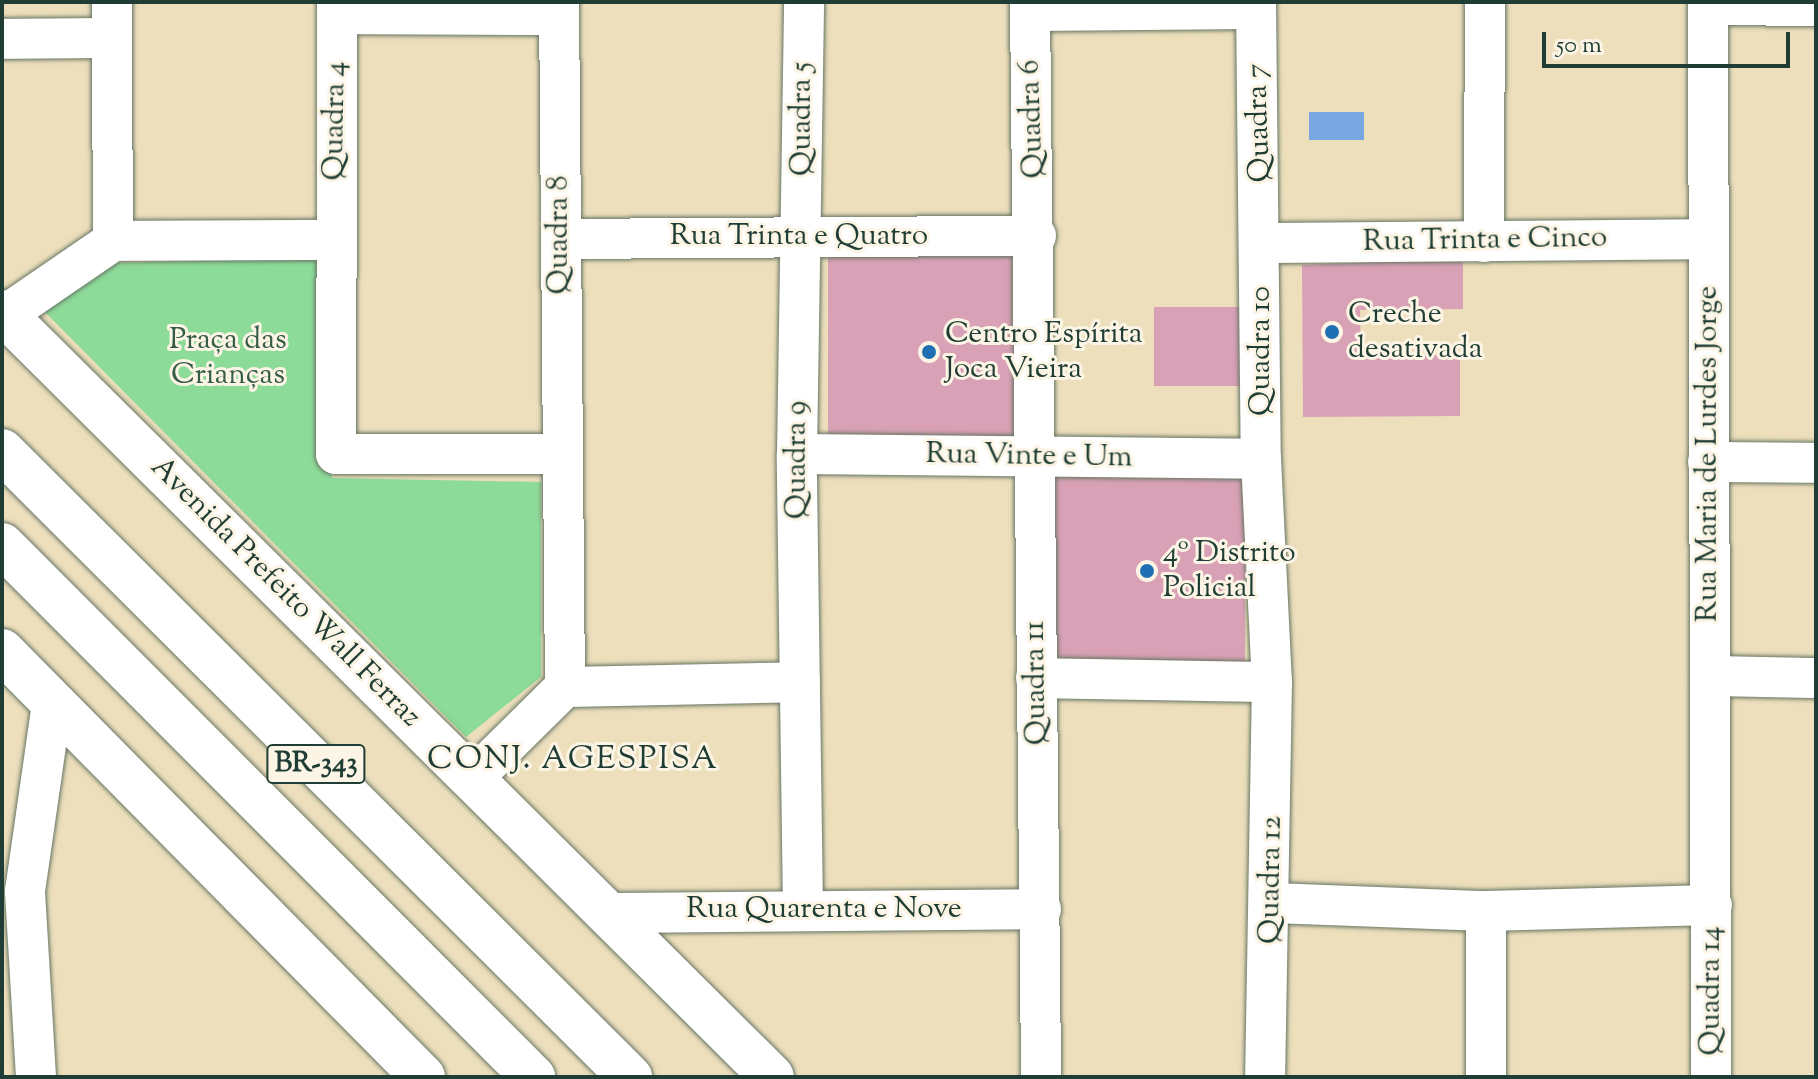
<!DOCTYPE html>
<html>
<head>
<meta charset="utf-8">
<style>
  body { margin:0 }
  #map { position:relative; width:1818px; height:1079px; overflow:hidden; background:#eddfbc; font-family:"Sorts Mill Goudy",serif }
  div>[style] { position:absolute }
  .green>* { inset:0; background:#8ddb99 }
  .water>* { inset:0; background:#77a6e0; transform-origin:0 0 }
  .building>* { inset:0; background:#d9a1b6; transform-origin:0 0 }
  .roads { filter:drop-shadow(0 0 2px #677664) drop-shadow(0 0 2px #677664) }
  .minor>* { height:40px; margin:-20px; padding:0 20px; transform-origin:20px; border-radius:20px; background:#fff }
  .primary>* { height:44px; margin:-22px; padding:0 22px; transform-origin:22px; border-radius:22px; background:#fff }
  .trunk>* { height:44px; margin:-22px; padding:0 22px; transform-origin:22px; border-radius:22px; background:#fff }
  .dots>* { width:22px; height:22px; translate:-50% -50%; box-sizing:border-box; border:4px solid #fcf5e5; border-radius:50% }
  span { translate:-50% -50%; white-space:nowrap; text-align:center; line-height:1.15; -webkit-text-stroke:6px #fcf5e5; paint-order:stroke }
  .shield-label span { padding:2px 6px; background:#fcf5e5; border:2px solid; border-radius:6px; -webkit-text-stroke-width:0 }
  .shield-label { font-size:28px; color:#1f3d34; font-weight:700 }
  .street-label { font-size:30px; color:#1f3d34 }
  .poi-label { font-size:30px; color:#1f3d34 }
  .left { translate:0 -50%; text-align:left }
  .park-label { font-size:30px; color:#355d48 }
  .neighbourhood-label { font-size:32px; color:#1f3d34; letter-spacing:2px }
  .frame { position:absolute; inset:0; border:4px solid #1f3d34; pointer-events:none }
  .scale { position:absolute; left:1542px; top:32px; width:248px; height:36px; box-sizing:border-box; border:4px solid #1f3d34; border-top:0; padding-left:10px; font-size:24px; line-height:28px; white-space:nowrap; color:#1f3d34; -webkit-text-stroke:6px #fcf5e5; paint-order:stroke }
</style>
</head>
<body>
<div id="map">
  <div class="green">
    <i style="clip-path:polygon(320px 258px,332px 478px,541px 482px,541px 677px,466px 737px,41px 308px,113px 263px)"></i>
  </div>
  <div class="water">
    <i style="left:1309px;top:112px;width:55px;height:28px"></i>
  </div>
  <div class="building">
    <i style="left:1029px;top:256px;width:194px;height:201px;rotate:90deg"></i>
    <i style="clip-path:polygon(1463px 258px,1463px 309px,1360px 310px,1361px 356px,1460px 355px,1460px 416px,1303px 417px,1302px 265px)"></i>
    <i style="left:1154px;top:307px;width:97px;height:79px"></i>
    <i style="left:1047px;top:474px;width:198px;height:196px"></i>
  </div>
  <div class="roads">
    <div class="minor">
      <i style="left:112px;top:2px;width:239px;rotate:89.8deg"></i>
      <i style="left:337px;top:2px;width:452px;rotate:90.1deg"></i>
      <i style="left:336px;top:454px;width:224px"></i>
      <i style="left:559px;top:2px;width:685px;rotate:89.5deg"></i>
      <i style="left:1030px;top:2px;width:1075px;rotate:89.41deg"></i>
      <i style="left:1256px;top:2px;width:457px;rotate:89.4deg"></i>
      <i style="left:1261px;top:459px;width:223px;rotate:87.2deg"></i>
      <i style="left:1272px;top:682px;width:395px;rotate:91deg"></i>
      <i style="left:1708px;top:2px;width:1075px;rotate:89.84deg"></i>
      <i style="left:1708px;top:5px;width:108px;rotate:0.5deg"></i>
      <i style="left:1030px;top:11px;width:226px;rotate:-0.5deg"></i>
      <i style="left:337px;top:14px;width:222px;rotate:0.3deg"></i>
      <i style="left:2px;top:39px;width:110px;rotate:-0.5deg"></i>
      <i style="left:561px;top:239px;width:475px;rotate:-0.4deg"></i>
      <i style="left:1484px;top:242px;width:240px;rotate:-89.8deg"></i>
      <i style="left:1263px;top:243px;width:445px;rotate:-0.5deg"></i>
      <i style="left:5px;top:315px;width:131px;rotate:-34.4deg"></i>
      <i style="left:113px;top:241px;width:221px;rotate:-0.3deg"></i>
      <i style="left:797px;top:454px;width:464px;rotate:0.6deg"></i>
      <i style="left:1708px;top:462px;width:108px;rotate:0.5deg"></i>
      <i style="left:1710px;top:676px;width:106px;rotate:1.1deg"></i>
      <i style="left:1036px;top:678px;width:236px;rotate:1deg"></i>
      <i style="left:472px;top:779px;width:131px;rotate:-44.7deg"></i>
      <i style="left:565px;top:687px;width:235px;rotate:-1.2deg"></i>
      <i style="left:1274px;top:903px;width:212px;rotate:2.2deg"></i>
      <i style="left:1486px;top:911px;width:226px;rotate:-1.5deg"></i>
      <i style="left:803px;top:909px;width:455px;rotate:-90.8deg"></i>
      <i style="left:797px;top:454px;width:452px;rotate:-89.1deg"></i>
      <i style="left:1486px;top:911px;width:166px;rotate:90deg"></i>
      <i style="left:607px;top:913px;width:434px;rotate:-0.5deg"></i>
      <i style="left:36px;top:1077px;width:186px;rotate:-93.4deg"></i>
      <i style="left:25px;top:891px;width:190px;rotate:-81.8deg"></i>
    </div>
    <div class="primary">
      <i style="left:2px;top:312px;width:1085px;rotate:44.81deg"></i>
      <i style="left:2px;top:651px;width:599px;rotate:45.34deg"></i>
    </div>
    <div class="trunk">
      <i style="left:2px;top:451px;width:887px;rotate:44.91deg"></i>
      <i style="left:2px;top:545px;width:752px;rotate:45.05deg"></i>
    </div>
  </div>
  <div class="dots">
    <i style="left:1332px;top:332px;background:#1f6fb2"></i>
    <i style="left:929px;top:352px;background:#1f6fb2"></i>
    <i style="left:1147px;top:571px;background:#1f6fb2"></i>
  </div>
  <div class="shield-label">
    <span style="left:316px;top:764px">BR-343</span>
  </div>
  <div class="street-label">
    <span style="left:803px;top:119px;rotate:-90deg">Quadra 5</span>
    <span style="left:1033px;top:119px;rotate:-92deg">Quadra 6</span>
    <span style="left:336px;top:121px;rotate:-89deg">Quadra 4</span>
    <span style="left:1260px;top:123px;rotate:-92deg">Quadra 7</span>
    <span style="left:560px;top:235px;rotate:-90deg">Quadra 8</span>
    <span style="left:799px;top:237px">Rua Trinta e Quatro</span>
    <span style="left:1485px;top:241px;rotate:-1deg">Rua Trinta e Cinco</span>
    <span style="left:1262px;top:351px;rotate:-90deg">Quadra 10</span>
    <span style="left:1709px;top:454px;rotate:-90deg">Rua Maria de Lurdes Jorge</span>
    <span style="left:1029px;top:457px;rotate:1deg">Rua Vinte e Um</span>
    <span style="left:798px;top:460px;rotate:-90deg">Quadra 9</span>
    <span style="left:285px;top:593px;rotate:45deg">Avenida Prefeito Wall Ferraz</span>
    <span style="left:1037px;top:683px;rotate:-91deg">Quadra 11</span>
    <span style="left:1272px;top:880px;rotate:-89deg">Quadra 12</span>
    <span style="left:824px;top:910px">Rua Quarenta e Nove</span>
    <span style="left:1712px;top:991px;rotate:-90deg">Quadra 14</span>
  </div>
  <div class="poi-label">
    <span class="left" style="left:1348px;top:332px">Creche<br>desativada</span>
    <span class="left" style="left:945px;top:352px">Centro Espírita<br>Joca Vieira</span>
    <span class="left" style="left:1163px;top:571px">4º Distrito<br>Policial</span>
  </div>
  <div class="park-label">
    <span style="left:228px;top:358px">Praça das<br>Crianças</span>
  </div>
  <div class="neighbourhood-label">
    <span style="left:573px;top:760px">CONJ. AGESPISA</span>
  </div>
  <div class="frame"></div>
  <div class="scale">50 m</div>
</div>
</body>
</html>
